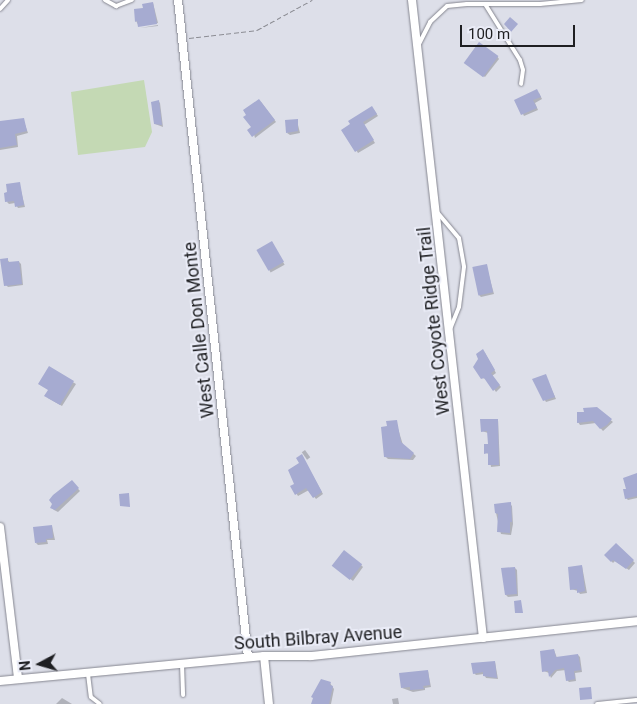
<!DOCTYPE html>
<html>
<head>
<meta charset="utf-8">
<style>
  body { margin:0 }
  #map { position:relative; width:637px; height:704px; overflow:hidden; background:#dddfe9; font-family:Roboto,sans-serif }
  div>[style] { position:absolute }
  .green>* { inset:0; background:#c4d9b4 }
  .shadow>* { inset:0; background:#0003; transform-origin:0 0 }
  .building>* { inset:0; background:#a6abd1; transform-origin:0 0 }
  .path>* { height:1px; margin-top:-0.5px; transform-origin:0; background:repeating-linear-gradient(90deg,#8b8c93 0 5px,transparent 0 7.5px) }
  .roads { filter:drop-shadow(0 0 1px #858690) drop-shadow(0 0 1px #858690) }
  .service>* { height:4px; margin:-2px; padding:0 2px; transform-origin:2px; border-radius:2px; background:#fff }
  .minor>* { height:8px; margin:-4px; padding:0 4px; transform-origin:4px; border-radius:4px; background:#fff }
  span { translate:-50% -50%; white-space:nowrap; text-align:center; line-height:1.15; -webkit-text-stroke:4px #eaecf7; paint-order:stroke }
  .street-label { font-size:18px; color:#1e1f22 }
  .north { position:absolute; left:15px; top:639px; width:50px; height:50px; -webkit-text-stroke:4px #eaecf7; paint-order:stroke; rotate:264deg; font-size:14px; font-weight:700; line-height:20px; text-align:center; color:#1e1f22 }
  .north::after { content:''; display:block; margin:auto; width:18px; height:22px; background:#1e1f22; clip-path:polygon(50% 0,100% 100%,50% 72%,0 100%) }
  .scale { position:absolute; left:460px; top:25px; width:115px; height:22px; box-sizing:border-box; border:2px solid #1e1f22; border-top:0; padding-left:6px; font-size:15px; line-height:18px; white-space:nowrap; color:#1e1f22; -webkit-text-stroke:4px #eaecf7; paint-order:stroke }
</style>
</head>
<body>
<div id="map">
  <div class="green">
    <i style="clip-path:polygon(144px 80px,152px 132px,145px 147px,78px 155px,71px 92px)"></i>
  </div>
  <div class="shadow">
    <i style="clip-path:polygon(153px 3px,158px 23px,139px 26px,136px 21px,144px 9px)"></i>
    <i style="clip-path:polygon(158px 25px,158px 26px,140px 28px)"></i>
    <i style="clip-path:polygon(497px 56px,499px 59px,485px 77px,468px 65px)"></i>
    <i style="clip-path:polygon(539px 93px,542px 99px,535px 103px,538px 110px,524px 116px,516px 100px)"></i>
    <i style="clip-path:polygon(158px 101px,160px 103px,163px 127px,155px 124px)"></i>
    <i style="clip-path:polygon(261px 102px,276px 122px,255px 138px,252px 127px)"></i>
    <i style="clip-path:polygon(374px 110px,378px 116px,364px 125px,375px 143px,358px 153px,343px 130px)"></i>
    <i style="clip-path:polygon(23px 119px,28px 133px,17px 136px,18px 147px,0 150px,0 122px)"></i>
    <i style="clip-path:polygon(297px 121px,300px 133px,290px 135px,287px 133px)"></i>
    <i style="clip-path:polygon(19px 183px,25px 207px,18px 208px,15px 203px,9px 204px,7px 202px)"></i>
    <i style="left:272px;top:242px;width:26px;height:16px;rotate:61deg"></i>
    <i style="clip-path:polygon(7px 259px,10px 263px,19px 262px,21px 264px,23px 285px,8px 287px,6px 285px)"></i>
    <i style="clip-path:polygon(486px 265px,494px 294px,481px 297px,479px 295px)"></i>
    <i style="clip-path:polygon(485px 353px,496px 373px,492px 376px,501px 387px,496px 392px,487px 379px,482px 378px)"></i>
    <i style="clip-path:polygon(49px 368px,76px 384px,62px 406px,48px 398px)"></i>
    <i style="clip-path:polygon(545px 375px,556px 399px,546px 402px,533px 380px)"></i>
    <i style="clip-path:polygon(596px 408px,613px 422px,603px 431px,596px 423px,580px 425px,578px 422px,585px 413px)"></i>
    <i style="clip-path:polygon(498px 420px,500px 466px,491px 467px,489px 454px,486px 453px,489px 445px,488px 433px,482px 431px)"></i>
    <i style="clip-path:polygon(396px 422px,403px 445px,416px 456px,413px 460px,388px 459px,385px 456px,388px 428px)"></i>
    <i style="left:305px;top:450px;width:9px;height:4px;rotate:54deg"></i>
    <i style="clip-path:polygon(303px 458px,323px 494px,316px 499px,309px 490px,298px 496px,292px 487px,295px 484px)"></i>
    <i style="clip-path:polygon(637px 475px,637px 498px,628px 500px,626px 498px,628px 490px)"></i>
    <i style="clip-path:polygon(72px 482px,80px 491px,58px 512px,54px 510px,52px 508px)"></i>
    <i style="clip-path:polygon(510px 504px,512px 506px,513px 524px,511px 535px,501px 534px,496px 513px)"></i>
    <i style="clip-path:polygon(52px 526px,55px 540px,47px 540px,48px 544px,38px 545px,36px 543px)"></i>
    <i style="clip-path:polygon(616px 544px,635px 563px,629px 570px,615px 561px,613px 563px,606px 555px)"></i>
    <i style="clip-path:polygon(361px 565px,363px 567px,353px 581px,336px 568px)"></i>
    <i style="clip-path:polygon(582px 566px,587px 593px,580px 594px,578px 591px,571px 589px)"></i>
    <i style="clip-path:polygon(515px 568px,517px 570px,518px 596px,508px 597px,506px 595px)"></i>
    <i style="clip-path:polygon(554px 650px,557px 658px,578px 655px,580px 657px,582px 672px,575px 673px,576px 681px,569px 682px,567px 680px,566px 670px,557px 671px,551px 678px,549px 673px,544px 671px)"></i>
    <i style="clip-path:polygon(495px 662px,498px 679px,486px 678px,484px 674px,476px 675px,474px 673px)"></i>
    <i style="clip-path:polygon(428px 671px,431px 687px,425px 688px,425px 690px,413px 692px,402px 688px)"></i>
    <i style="clip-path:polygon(330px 683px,334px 689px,331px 704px,312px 704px)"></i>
    <i style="clip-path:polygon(62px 698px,72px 704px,56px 704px)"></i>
    <i style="clip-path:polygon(392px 699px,398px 698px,399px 704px,393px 704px)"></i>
  </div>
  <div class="building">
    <i style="clip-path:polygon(153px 2px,157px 24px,138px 27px,137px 21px,135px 22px,134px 9px,143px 8px,142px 4px)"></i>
    <i style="clip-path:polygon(510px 17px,518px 24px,511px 32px,504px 24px)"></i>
    <i style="left:479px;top:42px;width:24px;height:26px;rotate:36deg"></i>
    <i style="clip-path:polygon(537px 89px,541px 97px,533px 100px,537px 108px,521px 115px,514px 100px)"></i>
    <i style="clip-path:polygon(259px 99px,275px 120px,252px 137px,247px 130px,251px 127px,243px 117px,246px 115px,243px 110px)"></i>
    <i style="clip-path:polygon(159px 100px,162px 125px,154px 124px,151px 102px)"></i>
    <i style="clip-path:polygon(372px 106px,377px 114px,363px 122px,374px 140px,355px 152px,341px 130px,350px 124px,348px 121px)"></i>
    <i style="clip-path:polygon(24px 118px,27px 131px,15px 134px,17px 145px,0 148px,0 121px)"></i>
    <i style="clip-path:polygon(298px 119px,298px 131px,286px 133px,285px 120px)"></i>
    <i style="clip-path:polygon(20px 182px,24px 205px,15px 207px,14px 201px,5px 202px,4px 193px,7px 192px,6px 184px)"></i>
    <i style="left:272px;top:241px;width:24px;height:18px;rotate:60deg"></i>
    <i style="clip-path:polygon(8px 258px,8px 262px,19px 261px,22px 284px,4px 286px,0 259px)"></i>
    <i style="left:487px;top:264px;width:29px;height:15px;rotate:78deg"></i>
    <i style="clip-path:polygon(483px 349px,495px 370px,491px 373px,500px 385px,493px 391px,484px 378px,481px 379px,473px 367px,478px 359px,476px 354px)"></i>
    <i style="clip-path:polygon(49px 366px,74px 381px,60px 405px,44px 396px,48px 390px,38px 384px)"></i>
    <i style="clip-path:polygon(546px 374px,555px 397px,543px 401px,532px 379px)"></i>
    <i style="clip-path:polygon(597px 407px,612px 419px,607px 425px,600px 429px,593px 421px,577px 423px,577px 412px,584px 412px,583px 408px)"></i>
    <i style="clip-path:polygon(480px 419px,498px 419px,499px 465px,488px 465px,488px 453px,484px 454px,484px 444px,488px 444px,487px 431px,481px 432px)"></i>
    <i style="clip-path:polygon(397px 420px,401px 442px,414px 453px,410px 459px,384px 457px,381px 427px,387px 426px,386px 421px)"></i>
    <i style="clip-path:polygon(302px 454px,322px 492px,313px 498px,306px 488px,295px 495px,290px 486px,294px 484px,288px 470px,299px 463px,296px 458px)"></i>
    <i style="clip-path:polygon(637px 473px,637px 496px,625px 499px,623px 489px,626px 489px,623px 478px)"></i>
    <i style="clip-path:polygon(72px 480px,79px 488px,55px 510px,50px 508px,52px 504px,49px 500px,53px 495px)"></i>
    <i style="clip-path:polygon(129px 493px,130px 507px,120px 506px,119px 494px)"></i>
    <i style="clip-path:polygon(511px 502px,512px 522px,510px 522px,510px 533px,497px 532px,498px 514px,495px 513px,494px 504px)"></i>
    <i style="clip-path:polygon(52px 525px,53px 538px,46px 539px,46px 542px,35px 543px,33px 527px)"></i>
    <i style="clip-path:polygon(616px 543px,634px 560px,626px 569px,613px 560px,611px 562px,604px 555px)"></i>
    <i style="left:344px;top:550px;width:23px;height:20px;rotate:38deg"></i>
    <i style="clip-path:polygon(582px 565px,585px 591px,577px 593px,577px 589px,570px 590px,568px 567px)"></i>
    <i style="clip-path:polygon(515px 567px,517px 594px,505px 595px,501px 568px)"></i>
    <i style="clip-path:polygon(521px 600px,523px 613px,515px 613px,514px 601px)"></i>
    <i style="clip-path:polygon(554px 649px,556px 657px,578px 654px,581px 670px,574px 671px,575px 679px,566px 681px,564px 668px,555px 670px,549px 677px,548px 671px,542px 672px,540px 651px)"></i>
    <i style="clip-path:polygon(495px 661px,497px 678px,483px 676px,483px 672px,473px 674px,471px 663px)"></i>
    <i style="clip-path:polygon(428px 670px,430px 685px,423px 686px,424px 689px,410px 690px,410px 687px,401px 688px,399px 673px)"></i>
    <i style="clip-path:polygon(321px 679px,331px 682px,330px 685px,333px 686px,329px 704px,311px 704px,313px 698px,311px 697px)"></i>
    <i style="left:591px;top:687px;width:12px;height:12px;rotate:85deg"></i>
  </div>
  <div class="path">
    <i style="left:189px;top:38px;width:68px;rotate:-6.7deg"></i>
    <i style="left:257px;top:30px;width:63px;rotate:-28.6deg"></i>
  </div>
  <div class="roads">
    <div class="service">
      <i style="left:105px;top:0;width:13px;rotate:29deg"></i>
      <i style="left:116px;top:6px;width:17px;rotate:-21deg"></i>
      <i style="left:485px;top:4px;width:66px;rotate:58deg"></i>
      <i style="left:520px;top:60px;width:10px;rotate:73deg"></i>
      <i style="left:523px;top:70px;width:14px;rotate:98deg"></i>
      <i style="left:0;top:9px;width:12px;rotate:-48deg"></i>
      <i style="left:419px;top:44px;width:25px;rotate:-63deg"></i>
      <i style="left:430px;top:22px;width:23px;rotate:-43deg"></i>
      <i style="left:447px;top:6px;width:20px;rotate:-6deg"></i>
      <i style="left:467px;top:4px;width:73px"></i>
      <i style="left:540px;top:4px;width:42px;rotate:-5.4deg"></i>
      <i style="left:437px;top:212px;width:34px;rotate:50deg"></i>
      <i style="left:459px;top:238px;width:29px;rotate:80deg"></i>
      <i style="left:464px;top:267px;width:40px;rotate:97.1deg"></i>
      <i style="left:459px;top:307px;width:22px;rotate:112deg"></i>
      <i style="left:182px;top:664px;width:31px;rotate:88deg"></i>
      <i style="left:88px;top:674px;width:23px;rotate:83deg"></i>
      <i style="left:91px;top:697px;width:11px;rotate:38deg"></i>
      <i style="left:597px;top:704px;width:40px;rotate:-5.7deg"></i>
    </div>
    <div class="minor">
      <i style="left:178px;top:0;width:661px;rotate:83.92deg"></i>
      <i style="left:412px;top:0;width:642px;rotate:83.65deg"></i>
      <i style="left:0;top:527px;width:153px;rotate:83.2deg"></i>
      <i style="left:264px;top:656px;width:48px;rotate:84.1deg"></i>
      <i style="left:0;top:681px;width:265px;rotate:-5.4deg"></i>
      <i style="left:264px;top:656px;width:47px"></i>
      <i style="left:311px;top:656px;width:328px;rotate:-6.1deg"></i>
    </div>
  </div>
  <div class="street-label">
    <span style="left:434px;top:321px;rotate:-96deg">West Coyote Ridge Trail</span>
    <span style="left:199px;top:330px;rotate:-96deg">West Calle Don Monte</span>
    <span style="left:318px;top:638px;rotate:-4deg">South Bilbray Avenue</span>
  </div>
  <div class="north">N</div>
  <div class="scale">100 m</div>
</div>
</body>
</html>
